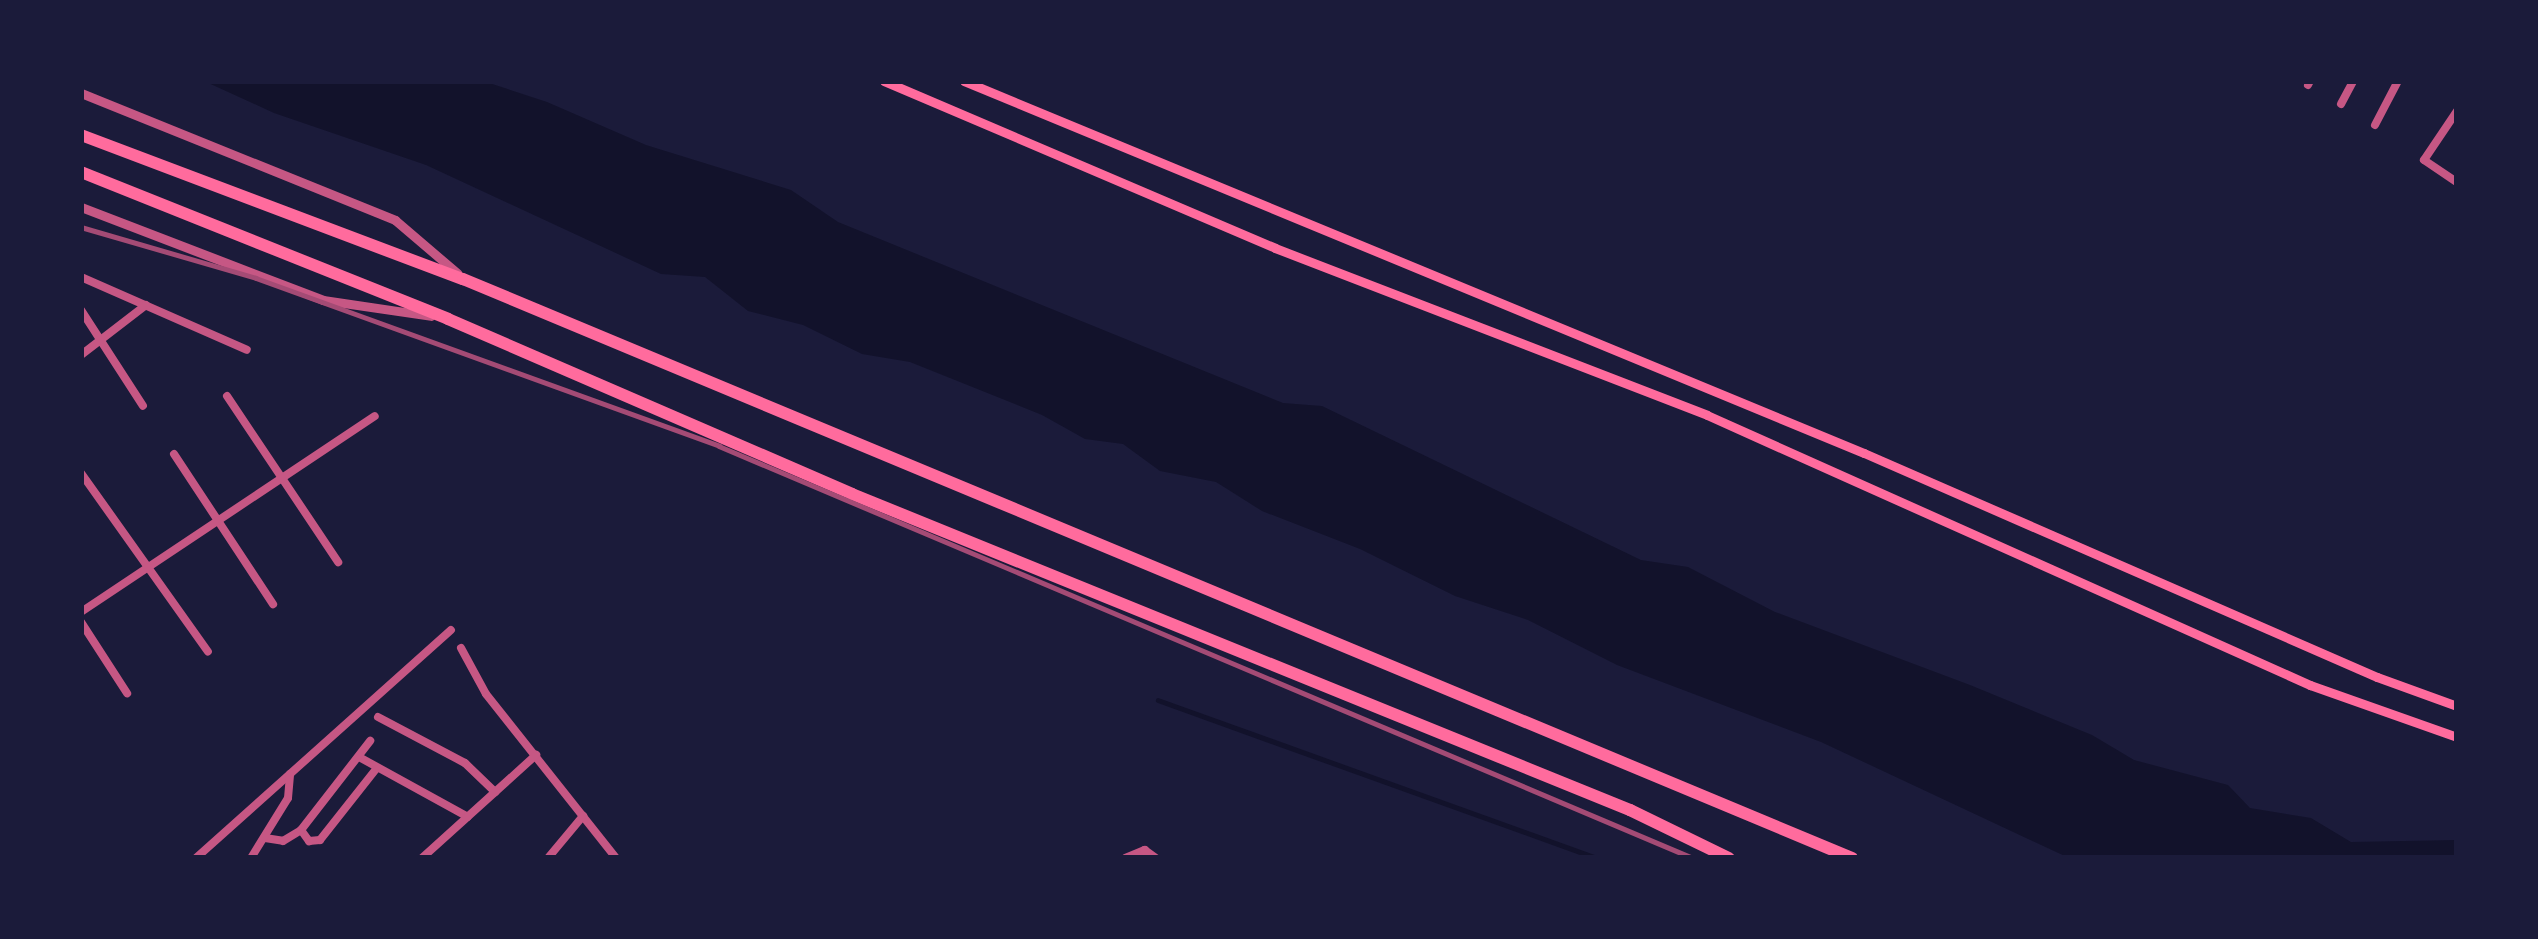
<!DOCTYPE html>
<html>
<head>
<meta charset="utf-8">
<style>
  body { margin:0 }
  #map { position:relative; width:2538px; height:939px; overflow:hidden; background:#1b1b3a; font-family:Helvetica,sans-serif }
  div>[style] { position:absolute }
  .water>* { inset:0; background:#12122b }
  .stream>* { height:4.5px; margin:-2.25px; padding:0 2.25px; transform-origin:2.25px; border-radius:2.25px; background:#12122b }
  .minor>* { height:8px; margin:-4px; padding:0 4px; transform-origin:4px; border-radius:4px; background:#c65784 }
  .tertiary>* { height:9px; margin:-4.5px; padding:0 4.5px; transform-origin:4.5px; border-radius:4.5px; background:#c65784 }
  .secondary>* { height:9px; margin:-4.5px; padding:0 4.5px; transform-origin:4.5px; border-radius:4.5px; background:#ff6b9d }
  .trunk>* { height:12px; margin:-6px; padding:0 6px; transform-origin:6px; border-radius:6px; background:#ff6b9d }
  .rail>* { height:4.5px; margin:-2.25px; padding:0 2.25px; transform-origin:2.25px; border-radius:2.25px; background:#a44b75 }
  span { translate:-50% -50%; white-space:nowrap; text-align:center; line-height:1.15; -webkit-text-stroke:12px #1b1b3a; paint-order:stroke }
  .frame { position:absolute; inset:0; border:84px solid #1b1b3a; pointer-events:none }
</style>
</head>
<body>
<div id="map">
  <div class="water">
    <i style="clip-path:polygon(204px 81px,483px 81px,547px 102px,646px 145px,791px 190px,838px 222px,1283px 403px,1322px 406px,1641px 560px,1688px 567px,1775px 612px,1970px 685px,2092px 735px,2134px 760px,2228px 785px,2250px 808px,2311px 818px,2351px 842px,2457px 840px,2457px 858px,2069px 858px,1821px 742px,1617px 665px,1528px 620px,1455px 596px,1360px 549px,1262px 511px,1216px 482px,1160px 471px,1123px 444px,1085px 439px,1042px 415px,910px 362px,862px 354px,803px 325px,748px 311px,705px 277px,661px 274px,426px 165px,274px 113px)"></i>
  </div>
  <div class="stream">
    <i style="left:1158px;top:700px;width:467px;rotate:19.8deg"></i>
  </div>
  <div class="minor">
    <i style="left:2308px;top:85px;width:4px;rotate:-63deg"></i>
    <i style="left:2341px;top:104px;width:26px;rotate:-62deg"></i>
    <i style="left:2457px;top:111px;width:59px;rotate:124deg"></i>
    <i style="left:2424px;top:160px;width:40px;rotate:34deg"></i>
    <i style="left:2375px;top:125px;width:50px;rotate:-62.4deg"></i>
    <i style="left:81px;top:277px;width:181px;rotate:23.7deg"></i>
    <i style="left:81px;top:310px;width:114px;rotate:57.1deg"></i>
    <i style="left:81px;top:355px;width:82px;rotate:-37.6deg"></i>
    <i style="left:227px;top:396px;width:200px;rotate:56.2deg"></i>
    <i style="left:174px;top:454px;width:180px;rotate:56.6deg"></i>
    <i style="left:81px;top:473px;width:219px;rotate:54.6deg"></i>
    <i style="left:81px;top:612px;width:353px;rotate:-33.7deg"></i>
    <i style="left:81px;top:622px;width:85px;rotate:57.1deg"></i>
    <i style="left:461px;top:648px;width:52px;rotate:61.5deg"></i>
    <i style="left:486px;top:694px;width:209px;rotate:51.6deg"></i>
    <i style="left:378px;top:717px;width:98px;rotate:27.9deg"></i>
    <i style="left:465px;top:763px;width:42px;rotate:44deg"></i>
    <i style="left:359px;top:757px;width:124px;rotate:28.8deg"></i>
    <i style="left:301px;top:830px;width:14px;rotate:54deg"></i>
    <i style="left:309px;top:841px;width:11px;rotate:-5deg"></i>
    <i style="left:320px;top:840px;width:90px;rotate:-51.7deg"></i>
    <i style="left:265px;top:838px;width:18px;rotate:9deg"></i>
    <i style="left:283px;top:841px;width:21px;rotate:-31deg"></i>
    <i style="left:301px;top:830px;width:113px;rotate:-52.2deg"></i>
    <i style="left:196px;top:858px;width:342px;rotate:-41.8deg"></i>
    <i style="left:251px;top:858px;width:70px;rotate:-58.3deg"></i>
    <i style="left:288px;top:798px;width:24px;rotate:-85deg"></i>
    <i style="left:422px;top:858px;width:154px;rotate:-42.1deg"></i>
    <i style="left:548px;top:858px;width:55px;rotate:-50.2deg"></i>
  </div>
  <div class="tertiary">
    <i style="left:81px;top:93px;width:339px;rotate:22deg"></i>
    <i style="left:395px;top:220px;width:82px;rotate:40.5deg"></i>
    <i style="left:81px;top:207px;width:259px;rotate:21deg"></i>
    <i style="left:323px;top:300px;width:109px;rotate:8.4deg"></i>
    <i style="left:1125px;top:858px;width:21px;rotate:-23deg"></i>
    <i style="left:1144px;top:850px;width:14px;rotate:36deg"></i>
  </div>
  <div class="secondary">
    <i style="left:884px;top:81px;width:425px;rotate:23.1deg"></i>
    <i style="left:1275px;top:248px;width:463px;rotate:21.1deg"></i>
    <i style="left:1707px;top:415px;width:661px;rotate:24.12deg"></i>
    <i style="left:2310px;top:685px;width:156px;rotate:19.5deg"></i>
    <i style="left:964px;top:81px;width:974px;rotate:22.46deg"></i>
    <i style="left:1864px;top:453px;width:560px;rotate:23.59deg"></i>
    <i style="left:2377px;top:677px;width:85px;rotate:19.9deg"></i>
  </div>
  <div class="trunk">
    <i style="left:81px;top:135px;width:408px;rotate:20.7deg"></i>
    <i style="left:463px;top:279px;width:1505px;rotate:22.63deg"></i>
    <i style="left:81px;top:172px;width:395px;rotate:21.8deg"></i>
    <i style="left:448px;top:319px;width:440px;rotate:23.4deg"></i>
    <i style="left:852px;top:494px;width:840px;rotate:22.11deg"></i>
    <i style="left:1630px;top:810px;width:110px;rotate:25.9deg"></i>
  </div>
  <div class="rail">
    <i style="left:81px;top:227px;width:182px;rotate:16.2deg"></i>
    <i style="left:256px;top:278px;width:493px;rotate:19.9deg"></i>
    <i style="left:719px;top:446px;width:1058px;rotate:22.93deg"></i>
  </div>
  <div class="frame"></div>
</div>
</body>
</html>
